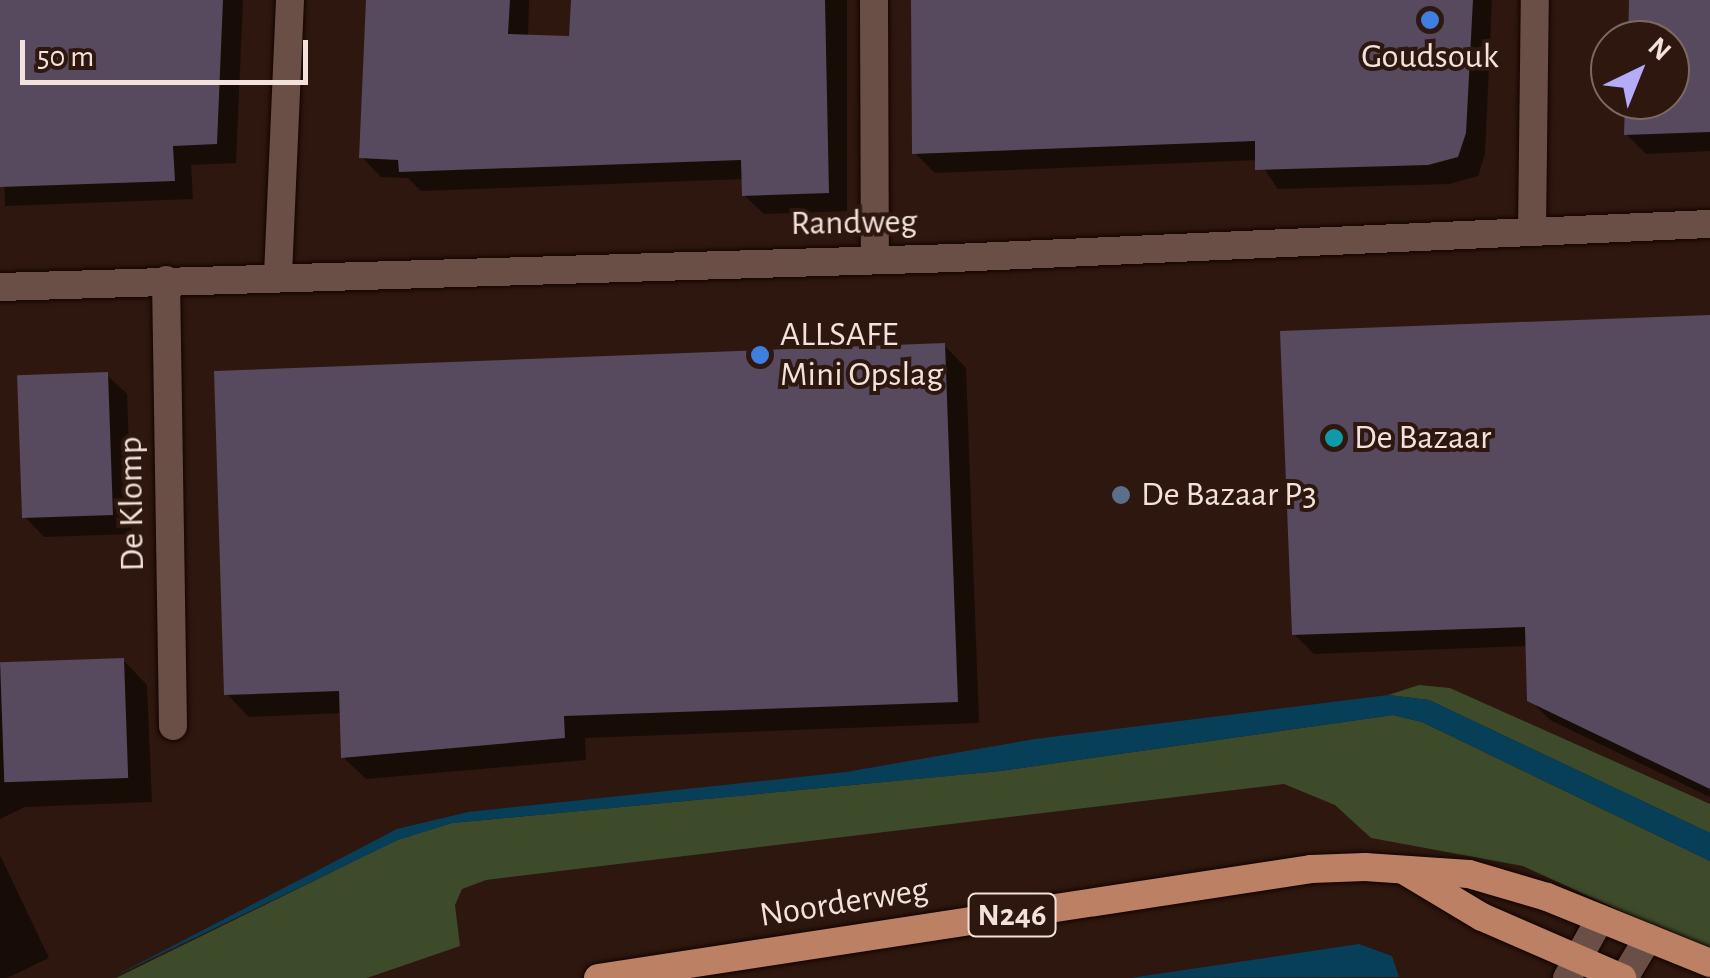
<!DOCTYPE html>
<html>
<head>
<meta charset="utf-8">
<style>
  body { margin:0 }
  #map { position:relative; width:1710px; height:978px; overflow:hidden; background:#2d170e; font-family:"Alegreya Sans",sans-serif }
  div>[style] { position:absolute }
  .green>* { inset:0; background:#3d4b2b }
  .water>* { inset:0; background:#073f58 }
  .shadow>* { inset:0; background:#0007 }
  .building>* { inset:0; background:#57495e; transform-origin:0 0 }
  .roads { filter:drop-shadow(0 0 2px #140300) drop-shadow(0 0 2px #140300) }
  .minor>* { height:28px; margin:-14px; padding:0 14px; transform-origin:14px; border-radius:14px; background:#694f45 }
  .primary>* { height:28px; margin:-14px; padding:0 14px; transform-origin:14px; border-radius:14px; background:#bc8065 }
  .dots>* { width:28px; height:28px; translate:-50% -50%; box-sizing:border-box; border:5px solid #2d170e; border-radius:50% }
  span { translate:-50% -50%; white-space:nowrap; text-align:center; line-height:1.15; -webkit-text-stroke:8px #2d170e; paint-order:stroke }
  .shield-label span { padding:2px 8px; background:#2d170e; border:2px solid; border-radius:8px; -webkit-text-stroke-width:0 }
  .shield-label { font-size:32px; color:#f2e2db; font-weight:700 }
  .poi-label { font-size:35px; color:#f2e2db }
  .left { translate:0 -50%; text-align:left }
  .street-label { font-size:35px; color:#f2e2db }
  .north { position:absolute; left:1590px; top:20px; width:100px; height:100px; box-sizing:border-box; background:#2d170e; border:2px solid #7c6860; border-radius:50%; rotate:43deg; font-size:28px; font-weight:700; line-height:40px; text-align:center; color:#f2e2db }
  .north::after { content:''; display:block; margin:auto; width:35px; height:45px; background:#b4acf9; clip-path:polygon(50% 0,100% 100%,50% 72%,0 100%) }
  .scale { position:absolute; left:20px; top:40px; width:288px; height:45px; box-sizing:border-box; border:5px solid #f2e2db; border-top:0; padding-left:12px; font-size:30px; line-height:35px; white-space:nowrap; color:#f2e2db; -webkit-text-stroke:8px #2d170e; paint-order:stroke }
</style>
</head>
<body>
<div id="map">
  <div class="green">
    <i style="clip-path:polygon(1419px 685px,1450px 688px,1710px 804px,1710px 833px,1429px 700px,1388px 695px)"></i>
    <i style="clip-path:polygon(1393px 715px,1422px 722px,1710px 861px,1710px 952px,1523px 866px,1371px 838px,1335px 805px,1284px 784px,486px 880px,462px 889px,455px 905px,460px 946px,367px 978px,116px 978px,397px 840px,452px 823px,1000px 771px)"></i>
  </div>
  <div class="water">
    <i style="clip-path:polygon(1388px 695px,1429px 700px,1710px 833px,1710px 861px,1422px 722px,1393px 715px,1000px 771px,452px 823px,398px 840px,111px 978px,397px 829px,468px 812px,846px 772px,1035px 739px)"></i>
    <i style="clip-path:polygon(1359px 944px,1392px 956px,1399px 977px,1130px 978px)"></i>
  </div>
  <div class="shadow">
    <i style="clip-path:polygon(0 0,243px 0,236px 163px,191px 165px,193px 199px,5px 206px)"></i>
    <i style="clip-path:polygon(369px 0,529px 0,528px 37px,571px 39px,573px 0,847px 0,847px 211px,764px 214px,744px 195px,744px 179px,421px 191px,408px 178px,381px 177px,362px 157px)"></i>
    <i style="clip-path:polygon(916px 0,1492px 0,1485px 154px,1478px 176px,1449px 184px,1278px 189px,1258px 160px,935px 173px,915px 153px)"></i>
    <i style="clip-path:polygon(1632px 0,1710px 0,1710px 151px,1646px 154px,1626px 134px,1628px 100px,1670px 100px,1670px 40px,1630px 40px)"></i>
    <i style="clip-path:polygon(1710px 318px,1710px 797px,1550px 720px,1530px 700px,1528px 646px,1314px 654px,1294px 634px)"></i>
    <i style="clip-path:polygon(944px 345px,966px 368px,979px 723px,585px 738px,586px 760px,366px 779px,343px 757px,342px 713px,249px 717px,227px 694px)"></i>
    <i style="clip-path:polygon(107px 375px,127px 394px,132px 534px,44px 537px,25px 517px)"></i>
    <i style="clip-path:polygon(123px 660px,147px 685px,152px 802px,25px 807px,0 819px,0 667px)"></i>
    <i style="clip-path:polygon(0 855px,49px 958px,7px 978px,0 978px)"></i>
  </div>
  <div class="building">
    <i style="clip-path:polygon(0 0,223px 0,217px 144px,173px 146px,175px 181px,0 187px)"></i>
    <i style="clip-path:polygon(366px 0,510px 0,508px 34px,569px 36px,571px 0,825px 0,829px 193px,742px 196px,741px 160px,399px 172px,398px 160px,359px 158px)"></i>
    <i style="clip-path:polygon(911px 0,1473px 0,1466px 133px,1458px 157px,1428px 165px,1255px 170px,1255px 141px,912px 154px)"></i>
    <i style="clip-path:polygon(1629px 0,1710px 0,1710px 132px,1624px 135px,1625px 100px,1670px 100px,1670px 40px,1628px 40px)"></i>
    <i style="clip-path:polygon(1710px 315px,1710px 789px,1527px 701px,1525px 627px,1292px 635px,1280px 331px)"></i>
    <i style="clip-path:polygon(945px 343px,958px 702px,564px 716px,565px 738px,341px 758px,339px 691px,224px 695px,214px 371px)"></i>
    <i style="left:108px;top:372px;width:143px;height:91px;rotate:88deg"></i>
    <i style="left:124px;top:658px;width:120px;height:124px;rotate:88deg"></i>
  </div>
  <div class="roads">
    <div class="minor">
      <i style="left:874px;top:0;width:260px;rotate:89.8deg"></i>
      <i style="left:1532px;top:230px;width:230px;rotate:-89.3deg"></i>
      <i style="left:278px;top:275px;width:275px;rotate:-87.5deg"></i>
      <i style="left:166px;top:280px;width:446px;rotate:89.1deg"></i>
      <i style="left:0;top:287px;width:954px;rotate:-1.74deg"></i>
      <i style="left:954px;top:258px;width:757px;rotate:-2.58deg"></i>
      <i style="left:1567px;top:978px;width:68px;rotate:-60.8deg"></i>
      <i style="left:1624px;top:978px;width:47px;rotate:-59deg"></i>
    </div>
    <div class="primary">
      <i style="left:1405px;top:871px;width:90px;rotate:30.9deg"></i>
      <i style="left:1482px;top:917px;width:153px;rotate:23.5deg"></i>
      <i style="left:598px;top:978px;width:721px;rotate:-8.69deg"></i>
      <i style="left:1311px;top:869px;width:54px;rotate:-2.1deg"></i>
      <i style="left:1365px;top:867px;width:104px;rotate:3.9deg"></i>
      <i style="left:1469px;top:874px;width:81px;rotate:16.4deg"></i>
      <i style="left:1547px;top:897px;width:176px;rotate:22deg"></i>
    </div>
  </div>
  <div class="dots">
    <i style="left:1430px;top:20px;background:#3f7fe0"></i>
    <i style="left:760px;top:355px;background:#3f7fe0"></i>
    <i style="left:1334px;top:438px;background:#0f9aa8"></i>
    <i style="left:1121px;top:495px;background:#5c6f8a"></i>
  </div>
  <div class="shield-label">
    <span style="left:1012px;top:915px">N246</span>
  </div>
  <div class="poi-label">
    <span style="left:1430px;top:57px">Goudsouk</span>
    <span class="left" style="left:780px;top:355px">ALLSAFE<br>Mini Opslag</span>
    <span class="left" style="left:1354px;top:438px">De Bazaar</span>
    <span class="left" style="left:1141px;top:495px">De Bazaar P3</span>
  </div>
  <div class="street-label">
    <span style="left:854px;top:223px;rotate:-1deg">Randweg</span>
    <span style="left:132px;top:504px;rotate:-91deg">De Klomp</span>
    <span style="left:844px;top:903px;rotate:-9deg">Noorderweg</span>
  </div>
  <div class="north">N</div>
  <div class="scale">50 m</div>
</div>
</body>
</html>
